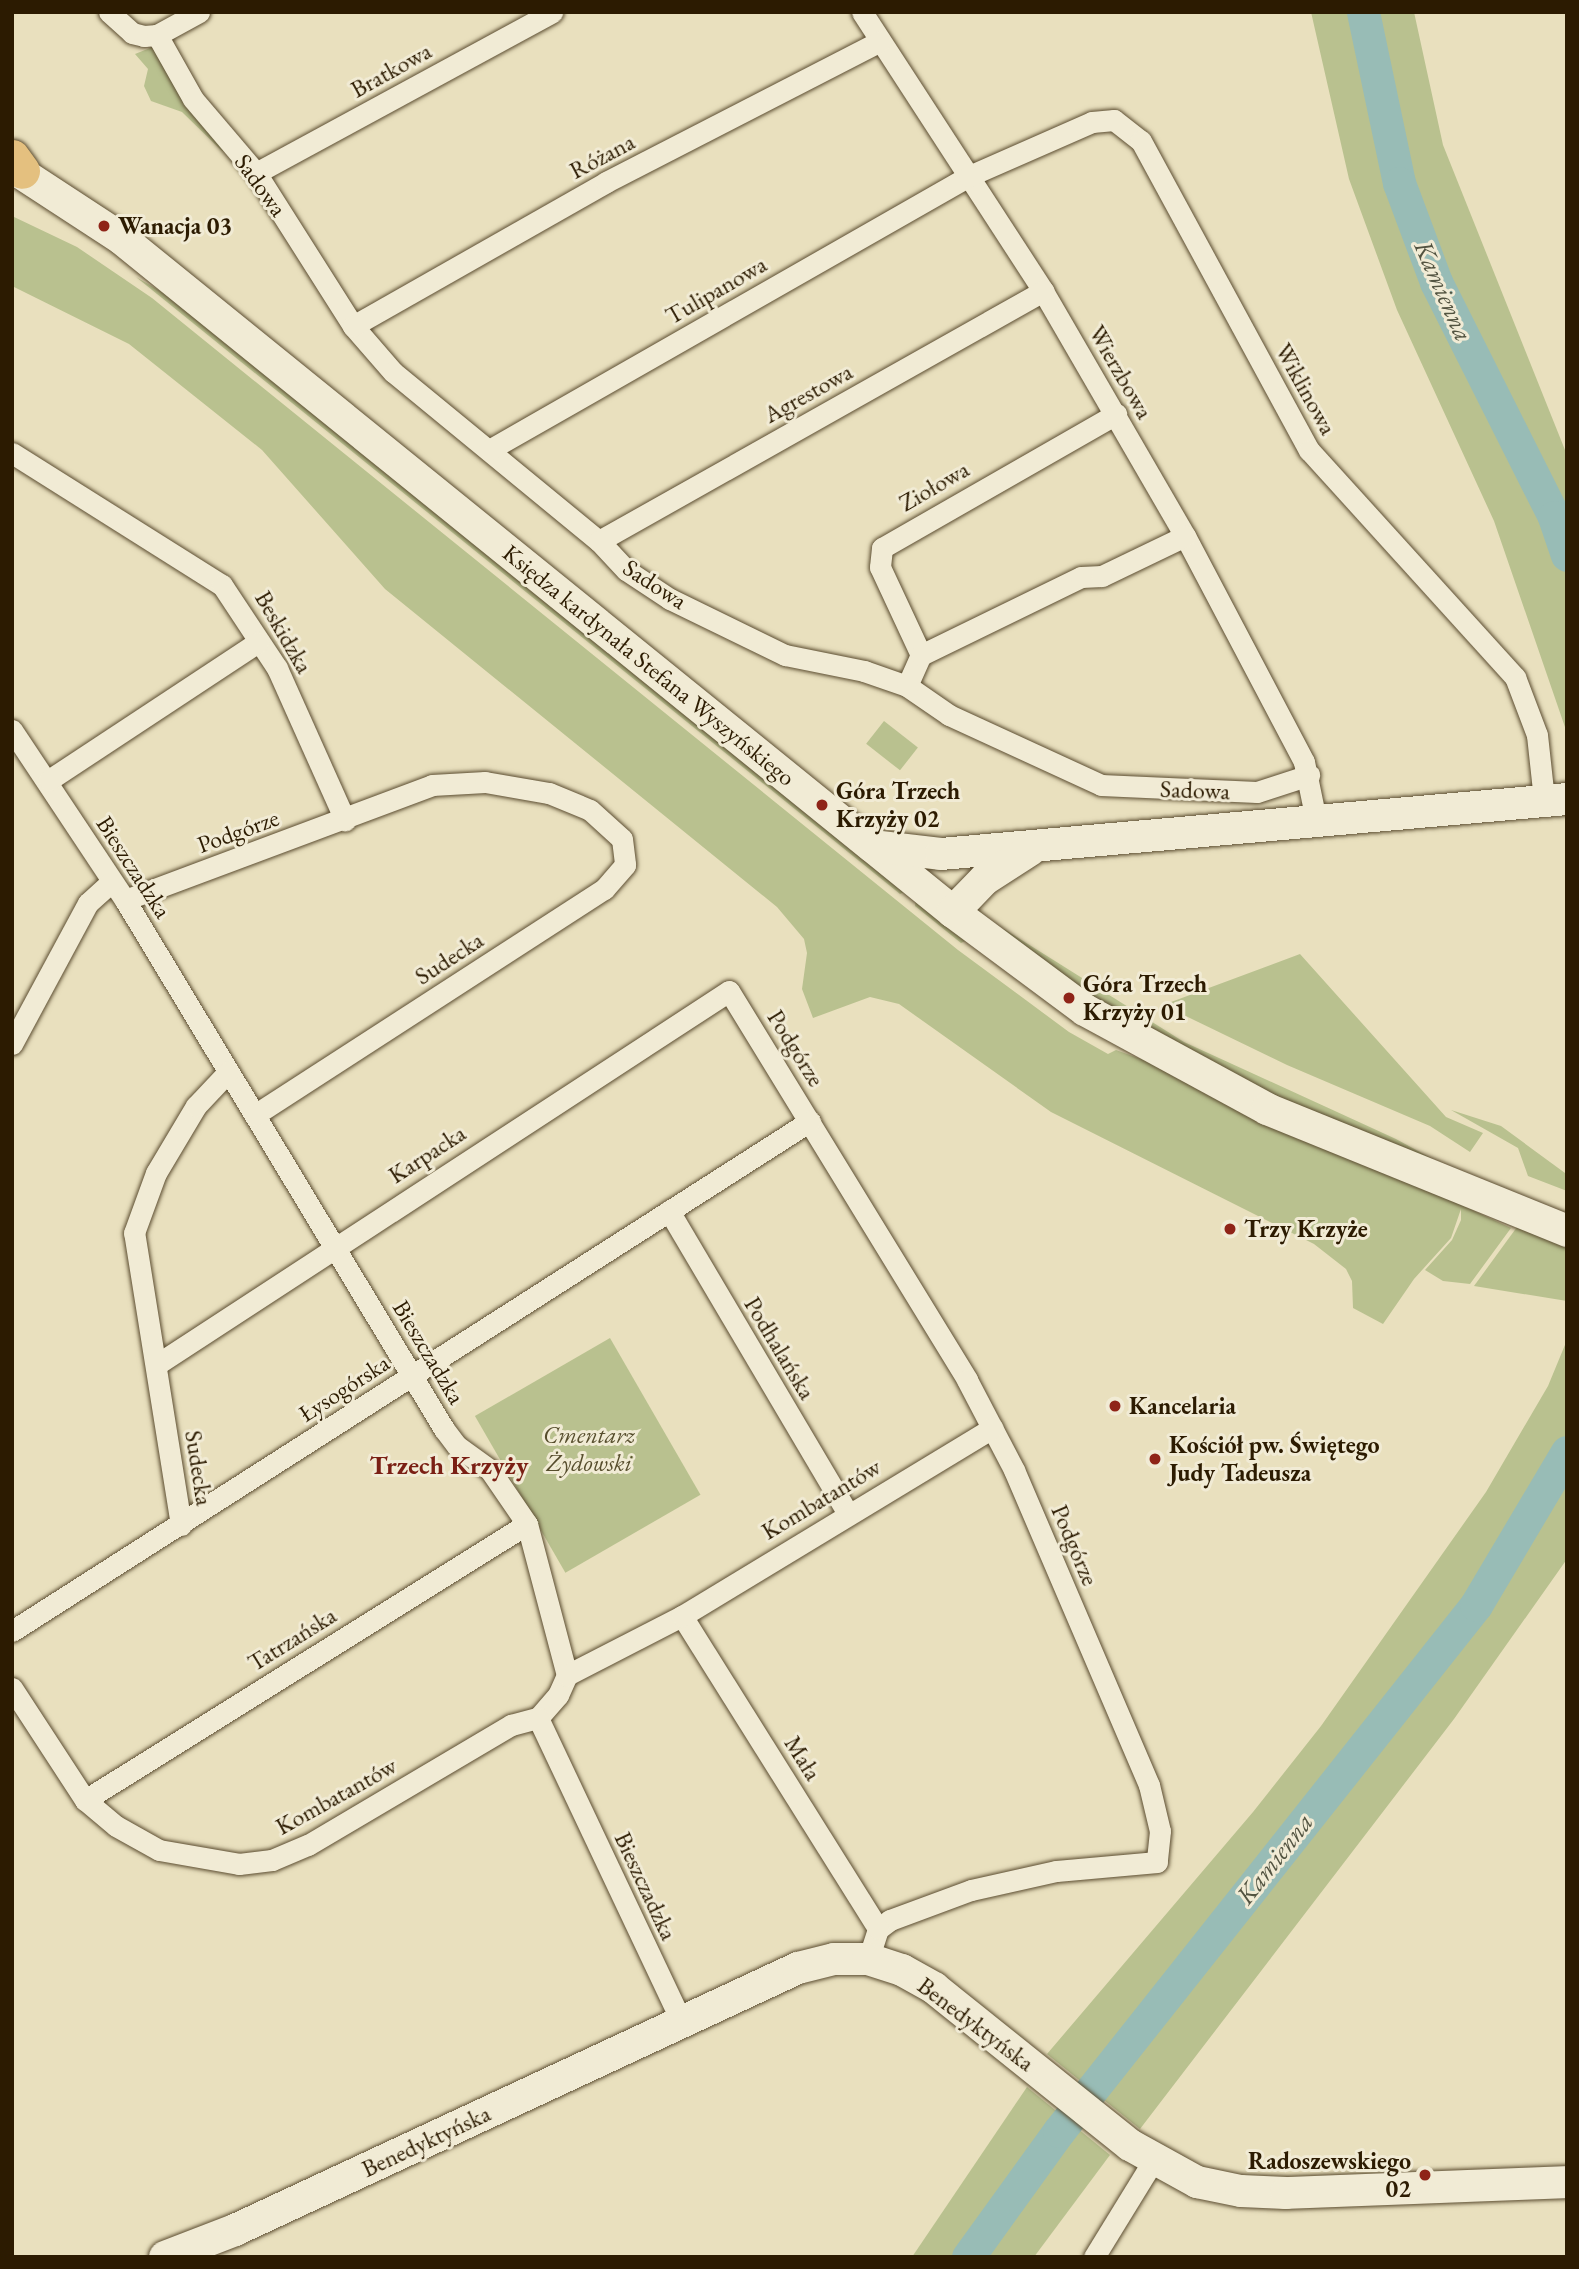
<!DOCTYPE html>
<html>
<head>
<meta charset="utf-8">
<style>
  body { margin:0 }
  #map { position:relative; width:1579px; height:2269px; overflow:hidden; background:#e9e0be; font-family:"EB Garamond",serif }
  div>[style] { position:absolute }
  .green>* { inset:0; background:#b9c18f; transform-origin:0 0 }
  .river>* { height:33px; margin:-16.5px; padding:0 16.5px; transform-origin:16.5px; border-radius:16.5px; background:#98bcb6 }
  .roads { filter:drop-shadow(0 0 2px #5b4c30) drop-shadow(0 0 2px #5b4c30) }
  .street>* { height:21px; margin:-10.5px; padding:0 10.5px; transform-origin:10.5px; border-radius:10.5px; background:#f1ebd5 }
  .secondary>* { height:32px; margin:-16px; padding:0 16px; transform-origin:16px; border-radius:16px; background:#f1ebd5 }
  .primary>* { height:35px; margin:-17.5px; padding:0 17.5px; transform-origin:17.5px; border-radius:17.5px; background:#e4c07f }
  .dots>* { width:19px; height:19px; translate:-50% -50%; box-sizing:border-box; border:4px solid #f1ebd5; border-radius:50% }
  span { translate:-50% -50%; white-space:nowrap; text-align:center; line-height:1.15; -webkit-text-stroke:6px #f1ebd5; paint-order:stroke }
  .street-label { font-size:24px; color:#2c1b01 }
  .poi-label { font-size:24px; color:#2c1b01; font-weight:700 }
  .left { translate:0 -50%; text-align:left }
  .right { translate:-100% -50%; text-align:right }
  .park-label { font-size:24px; color:#564d2c; font-style:italic }
  .water-label { font-size:26px; color:#525340; font-style:italic }
  .neighbourhood-label { font-size:26px; color:#7a1f14; font-weight:700 }
  .frame { position:absolute; inset:0; border:14px solid #2c1b01; pointer-events:none }
</style>
</head>
<body>
<div id="map">
  <div class="green">
    <i style="clip-path:polygon(1311px 12px,1414px 12px,1443px 145px,1567px 455px,1567px 733px,1494px 521px,1397px 310px,1349px 179px)"></i>
    <i style="clip-path:polygon(155px 46px,237px 159px,221px 150px,182px 112px,151px 101px,144px 86px,148px 69px,135px 54px)"></i>
    <i style="clip-path:polygon(12px 216px,77px 247px,152px 298px,958px 950px,1069px 1032px,1108px 1054px,1116px 1050px,1163px 1067px,1511px 1228px,1470px 1284px,1443px 1281px,1425px 1270px,1452px 1240px,1461px 1220px,1461px 1209px,1451px 1238px,1414px 1279px,1383px 1324px,1353px 1308px,1352px 1281px,1346px 1269px,1314px 1244px,1051px 1112px,899px 1004px,870px 997px,813px 1018px,802px 989px,807px 953px,804px 939px,777px 907px,385px 589px,262px 450px,129px 344px,12px 286px)"></i>
    <i style="clip-path:polygon(136px 277px,193px 310px,908px 890px,900px 894px)"></i>
    <i style="left:884px;top:721px;width:43px;height:29px;rotate:38deg"></i>
    <i style="clip-path:polygon(916px 899px,968px 940px,961px 943px,915px 906px)"></i>
    <i style="clip-path:polygon(1004px 929px,1184px 1042px,1396px 1139px,1453px 1170px,1285px 1106px,1151px 1037px,995px 931px)"></i>
    <i style="clip-path:polygon(1300px 954px,1446px 1117px,1483px 1133px,1470px 1152px,1430px 1126px,1287px 1065px,1163px 1005px)"></i>
    <i style="clip-path:polygon(1451px 1110px,1501px 1126px,1565px 1173px,1567px 1191px,1528px 1176px,1518px 1148px)"></i>
    <i style="clip-path:polygon(1517px 1227px,1567px 1248px,1567px 1301px,1474px 1286px)"></i>
    <i style="left:610px;top:1338px;width:181px;height:156px;rotate:60deg"></i>
    <i style="clip-path:polygon(1567px 1340px,1567px 1559px,1454px 1719px,1140px 2129px,1047px 2054px,1253px 1812px,1321px 1726px,1486px 1492px,1548px 1386px)"></i>
    <i style="clip-path:polygon(1027px 2087px,1110px 2155px,1034px 2257px,912px 2257px)"></i>
  </div>
  <div class="river">
    <i style="left:1363px;top:12px;width:175px;rotate:78.1deg"></i>
    <i style="left:1399px;top:183px;width:106px;rotate:69.5deg"></i>
    <i style="left:1436px;top:282px;width:263px;rotate:63.3deg"></i>
    <i style="left:1554px;top:517px;width:40px;rotate:71.1deg"></i>
    <i style="left:968px;top:2257px;width:155px;rotate:-54.2deg"></i>
    <i style="left:1059px;top:2131px;width:671px;rotate:-51.59deg"></i>
    <i style="left:1476px;top:1605px;width:178px;rotate:-59.3deg"></i>
  </div>
  <div class="roads">
    <div class="street">
      <i style="left:109px;top:12px;width:31px;rotate:42deg"></i>
      <i style="left:132px;top:33px;width:12px;rotate:14deg"></i>
      <i style="left:144px;top:36px;width:13px;rotate:-4deg"></i>
      <i style="left:157px;top:35px;width:48px;rotate:-28.7deg"></i>
      <i style="left:862px;top:12px;width:333px;rotate:57deg"></i>
      <i style="left:1043px;top:291px;width:283px;rotate:59.9deg"></i>
      <i style="left:1185px;top:536px;width:255px;rotate:62.2deg"></i>
      <i style="left:1304px;top:762px;width:59px;rotate:78.3deg"></i>
      <i style="left:157px;top:35px;width:73px;rotate:60.6deg"></i>
      <i style="left:193px;top:99px;width:97px;rotate:49.6deg"></i>
      <i style="left:256px;top:173px;width:181px;rotate:57.6deg"></i>
      <i style="left:353px;top:326px;width:61px;rotate:49deg"></i>
      <i style="left:393px;top:372px;width:266px;rotate:39.4deg"></i>
      <i style="left:599px;top:541px;width:40px;rotate:47deg"></i>
      <i style="left:626px;top:570px;width:53px;rotate:33.4deg"></i>
      <i style="left:670px;top:599px;width:128px;rotate:26deg"></i>
      <i style="left:785px;top:655px;width:81px;rotate:11.4deg"></i>
      <i style="left:864px;top:671px;width:46px;rotate:19.2deg"></i>
      <i style="left:907px;top:686px;width:51px;rotate:34.6deg"></i>
      <i style="left:949px;top:715px;width:167px;rotate:24.7deg"></i>
      <i style="left:1101px;top:785px;width:156px;rotate:2.6deg"></i>
      <i style="left:1257px;top:792px;width:55px;rotate:-18.1deg"></i>
      <i style="left:256px;top:173px;width:337px;rotate:-28.5deg"></i>
      <i style="left:353px;top:326px;width:291px;rotate:-29.6deg"></i>
      <i style="left:606px;top:182px;width:308px;rotate:-27.2deg"></i>
      <i style="left:489px;top:450px;width:553px;rotate:-29.72deg"></i>
      <i style="left:969px;top:176px;width:134px;rotate:-23.7deg"></i>
      <i style="left:1092px;top:122px;width:22px;rotate:-5deg"></i>
      <i style="left:1114px;top:120px;width:34px;rotate:38deg"></i>
      <i style="left:1141px;top:141px;width:352px;rotate:61.5deg"></i>
      <i style="left:1309px;top:450px;width:307px;rotate:47.8deg"></i>
      <i style="left:1515px;top:677px;width:62px;rotate:69.2deg"></i>
      <i style="left:1537px;top:735px;width:64px;rotate:83.8deg"></i>
      <i style="left:12px;top:453px;width:248px;rotate:32.2deg"></i>
      <i style="left:222px;top:585px;width:100px;rotate:56.5deg"></i>
      <i style="left:277px;top:668px;width:167px;rotate:65.9deg"></i>
      <i style="left:599px;top:541px;width:510px;rotate:-29.38deg"></i>
      <i style="left:921px;top:655px;width:97px;rotate:-115deg"></i>
      <i style="left:880px;top:567px;width:19px;rotate:-84deg"></i>
      <i style="left:882px;top:548px;width:270px;rotate:-29.8deg"></i>
      <i style="left:907px;top:686px;width:34px;rotate:-66deg"></i>
      <i style="left:921px;top:655px;width:178px;rotate:-26deg"></i>
      <i style="left:1081px;top:577px;width:21px;rotate:-3deg"></i>
      <i style="left:1102px;top:576px;width:92px;rotate:-25.7deg"></i>
      <i style="left:12px;top:730px;width:204px;rotate:56.4deg"></i>
      <i style="left:125px;top:900px;width:618px;rotate:58.91deg"></i>
      <i style="left:444px;top:1429px;width:21px;rotate:53deg"></i>
      <i style="left:457px;top:1446px;width:41px;rotate:36deg"></i>
      <i style="left:490px;top:1470px;width:65px;rotate:55.6deg"></i>
      <i style="left:527px;top:1524px;width:156px;rotate:75.2deg"></i>
      <i style="left:567px;top:1675px;width:22px;rotate:114deg"></i>
      <i style="left:558px;top:1695px;width:30px;rotate:131deg"></i>
      <i style="left:49px;top:780px;width:250px;rotate:-33.4deg"></i>
      <i style="left:125px;top:900px;width:328px;rotate:-20.5deg"></i>
      <i style="left:432px;top:785px;width:53px;rotate:-3.2deg"></i>
      <i style="left:485px;top:782px;width:65px;rotate:9.8deg"></i>
      <i style="left:549px;top:793px;width:44px;rotate:22.5deg"></i>
      <i style="left:590px;top:810px;width:43px;rotate:42.2deg"></i>
      <i style="left:622px;top:839px;width:26px;rotate:83deg"></i>
      <i style="left:625px;top:865px;width:32px;rotate:131deg"></i>
      <i style="left:604px;top:889px;width:416px;rotate:147.1deg"></i>
      <i style="left:12px;top:1044px;width:160px;rotate:-61.7deg"></i>
      <i style="left:88px;top:903px;width:30px;rotate:-42deg"></i>
      <i style="left:669px;top:1211px;width:350px;rotate:59.4deg"></i>
      <i style="left:156px;top:1365px;width:684px;rotate:-33.13deg"></i>
      <i style="left:729px;top:991px;width:456px;rotate:58.5deg"></i>
      <i style="left:967px;top:1380px;width:102px;rotate:62.4deg"></i>
      <i style="left:1014px;top:1470px;width:343px;rotate:66.8deg"></i>
      <i style="left:1149px;top:1785px;width:47px;rotate:76.6deg"></i>
      <i style="left:1160px;top:1831px;width:31px;rotate:96deg"></i>
      <i style="left:1157px;top:1862px;width:101px;rotate:174.9deg"></i>
      <i style="left:1056px;top:1871px;width:87px;rotate:167.4deg"></i>
      <i style="left:971px;top:1890px;width:86px;rotate:159.7deg"></i>
      <i style="left:890px;top:1920px;width:15px;rotate:143deg"></i>
      <i style="left:878px;top:1929px;width:32px;rotate:108deg"></i>
      <i style="left:181px;top:1525px;width:296px;rotate:-99.1deg"></i>
      <i style="left:134px;top:1233px;width:64px;rotate:-69.9deg"></i>
      <i style="left:156px;top:1173px;width:78px;rotate:-59.2deg"></i>
      <i style="left:196px;top:1106px;width:47px;rotate:-46.7deg"></i>
      <i style="left:682px;top:1616px;width:369px;rotate:57.9deg"></i>
      <i style="left:12px;top:1631px;width:947px;rotate:-32.58deg"></i>
      <i style="left:567px;top:1675px;width:129px;rotate:-27.2deg"></i>
      <i style="left:682px;top:1616px;width:363px;rotate:-31.2deg"></i>
      <i style="left:12px;top:1688px;width:134px;rotate:56.9deg"></i>
      <i style="left:85px;top:1800px;width:40px;rotate:40deg"></i>
      <i style="left:116px;top:1826px;width:49px;rotate:29.2deg"></i>
      <i style="left:159px;top:1850px;width:81px;rotate:9.9deg"></i>
      <i style="left:239px;top:1864px;width:33px;rotate:-7deg"></i>
      <i style="left:272px;top:1860px;width:39px;rotate:-23deg"></i>
      <i style="left:308px;top:1845px;width:236px;rotate:-30.6deg"></i>
      <i style="left:511px;top:1725px;width:28px;rotate:-15deg"></i>
      <i style="left:538px;top:1718px;width:337px;rotate:64.7deg"></i>
      <i style="left:85px;top:1800px;width:521px;rotate:-31.98deg"></i>
      <i style="left:1094px;top:2257px;width:113px;rotate:-58.4deg"></i>
    </div>
    <div class="secondary">
      <i style="left:12px;top:167px;width:131px;rotate:33.2deg"></i>
      <i style="left:122px;top:239px;width:1069px;rotate:39deg"></i>
      <i style="left:953px;top:912px;width:164px;rotate:36.6deg"></i>
      <i style="left:1085px;top:1010px;width:207px;rotate:28.5deg"></i>
      <i style="left:1267px;top:1109px;width:324px;rotate:22.1deg"></i>
      <i style="left:872px;top:846px;width:69px;rotate:6.6deg"></i>
      <i style="left:941px;top:854px;width:628px;rotate:-5.02deg"></i>
      <i style="left:953px;top:912px;width:46px;rotate:-45.9deg"></i>
      <i style="left:985px;top:879px;width:54px;rotate:-32.8deg"></i>
      <i style="left:165px;top:2257px;width:75px;rotate:-21.1deg"></i>
      <i style="left:235px;top:2230px;width:621px;rotate:-24.96deg"></i>
      <i style="left:798px;top:1968px;width:37px;rotate:-14deg"></i>
      <i style="left:834px;top:1959px;width:34px"></i>
      <i style="left:868px;top:1959px;width:36px;rotate:18deg"></i>
      <i style="left:902px;top:1970px;width:37px;rotate:29deg"></i>
      <i style="left:934px;top:1988px;width:251px;rotate:38.7deg"></i>
      <i style="left:1130px;top:2145px;width:77px;rotate:28.9deg"></i>
      <i style="left:1197px;top:2182px;width:45px;rotate:11.6deg"></i>
      <i style="left:1241px;top:2191px;width:45px;rotate:2.5deg"></i>
      <i style="left:1286px;top:2193px;width:281px;rotate:-2.2deg"></i>
    </div>
    <div class="primary">
      <i style="left:12px;top:157px;width:17px;rotate:54deg"></i>
    </div>
  </div>
  <div class="dots">
    <i style="left:104px;top:226px;background:#8f2418"></i>
    <i style="left:822px;top:805px;background:#8f2418"></i>
    <i style="left:1069px;top:998px;background:#8f2418"></i>
    <i style="left:1230px;top:1229px;background:#8f2418"></i>
    <i style="left:1115px;top:1406px;background:#8f2418"></i>
    <i style="left:1155px;top:1459px;background:#8f2418"></i>
    <i style="left:1425px;top:2175px;background:#8f2418"></i>
  </div>
  <div class="street-label">
    <span style="left:391px;top:70px;rotate:-29deg">Bratkowa</span>
    <span style="left:602px;top:156px;rotate:-28deg">Różana</span>
    <span style="left:261px;top:185px;rotate:54deg">Sadowa</span>
    <span style="left:716px;top:290px;rotate:-30deg">Tulipanowa</span>
    <span style="left:1121px;top:372px;rotate:60deg">Wierzbowa</span>
    <span style="left:1306px;top:389px;rotate:61deg">Wiklinowa</span>
    <span style="left:808px;top:393px;rotate:-29deg">Agrestowa</span>
    <span style="left:934px;top:486px;rotate:-30deg">Ziołowa</span>
    <span style="left:655px;top:584px;rotate:33deg">Sadowa</span>
    <span style="left:284px;top:632px;rotate:60deg">Beskidzka</span>
    <span style="left:649px;top:665px;rotate:39deg">Księdza kardynała Stefana Wyszyńskiego</span>
    <span style="left:1195px;top:790px;rotate:2deg">Sadowa</span>
    <span style="left:238px;top:831px;rotate:-20deg">Podgórze</span>
    <span style="left:134px;top:867px;rotate:57deg">Bieszczadzka</span>
    <span style="left:449px;top:958px;rotate:-33deg">Sudecka</span>
    <span style="left:796px;top:1048px;rotate:58deg">Podgórze</span>
    <span style="left:427px;top:1154px;rotate:-33deg">Karpacka</span>
    <span style="left:780px;top:1348px;rotate:59deg">Podhalańska</span>
    <span style="left:429px;top:1352px;rotate:59deg">Bieszczadzka</span>
    <span style="left:344px;top:1388px;rotate:-33deg">Łysogórska</span>
    <span style="left:199px;top:1468px;rotate:81deg">Sudecka</span>
    <span style="left:821px;top:1499px;rotate:-31deg">Kombatantów</span>
    <span style="left:1075px;top:1545px;rotate:67deg">Podgórze</span>
    <span style="left:292px;top:1639px;rotate:-32deg">Tatrzańska</span>
    <span style="left:803px;top:1758px;rotate:58deg">Mała</span>
    <span style="left:336px;top:1796px;rotate:-29deg">Kombatantów</span>
    <span style="left:646px;top:1886px;rotate:65deg">Bieszczadzka</span>
    <span style="left:976px;top:2024px;rotate:37deg">Benedyktyńska</span>
    <span style="left:426px;top:2141px;rotate:-25deg">Benedyktyńska</span>
  </div>
  <div class="poi-label">
    <span class="left" style="left:118px;top:226px">Wanacja 03</span>
    <span class="left" style="left:836px;top:805px">Góra Trzech<br>Krzyży 02</span>
    <span class="left" style="left:1083px;top:998px">Góra Trzech<br>Krzyży 01</span>
    <span class="left" style="left:1244px;top:1229px">Trzy Krzyże</span>
    <span class="left" style="left:1129px;top:1406px">Kancelaria</span>
    <span class="left" style="left:1169px;top:1459px">Kościół pw. Świętego<br>Judy Tadeusza</span>
    <span class="right" style="left:1411px;top:2175px">Radoszewskiego<br>02</span>
  </div>
  <div class="park-label">
    <span style="left:589px;top:1449px">Cmentarz<br>Żydowski</span>
  </div>
  <div class="water-label">
    <span style="left:1443px;top:291px;rotate:66deg">Kamienna</span>
    <span style="left:1275px;top:1859px;rotate:-52deg">Kamienna</span>
  </div>
  <div class="neighbourhood-label">
    <span style="left:449px;top:1466px">Trzech Krzyży</span>
  </div>
  <div class="frame"></div>
</div>
</body>
</html>
